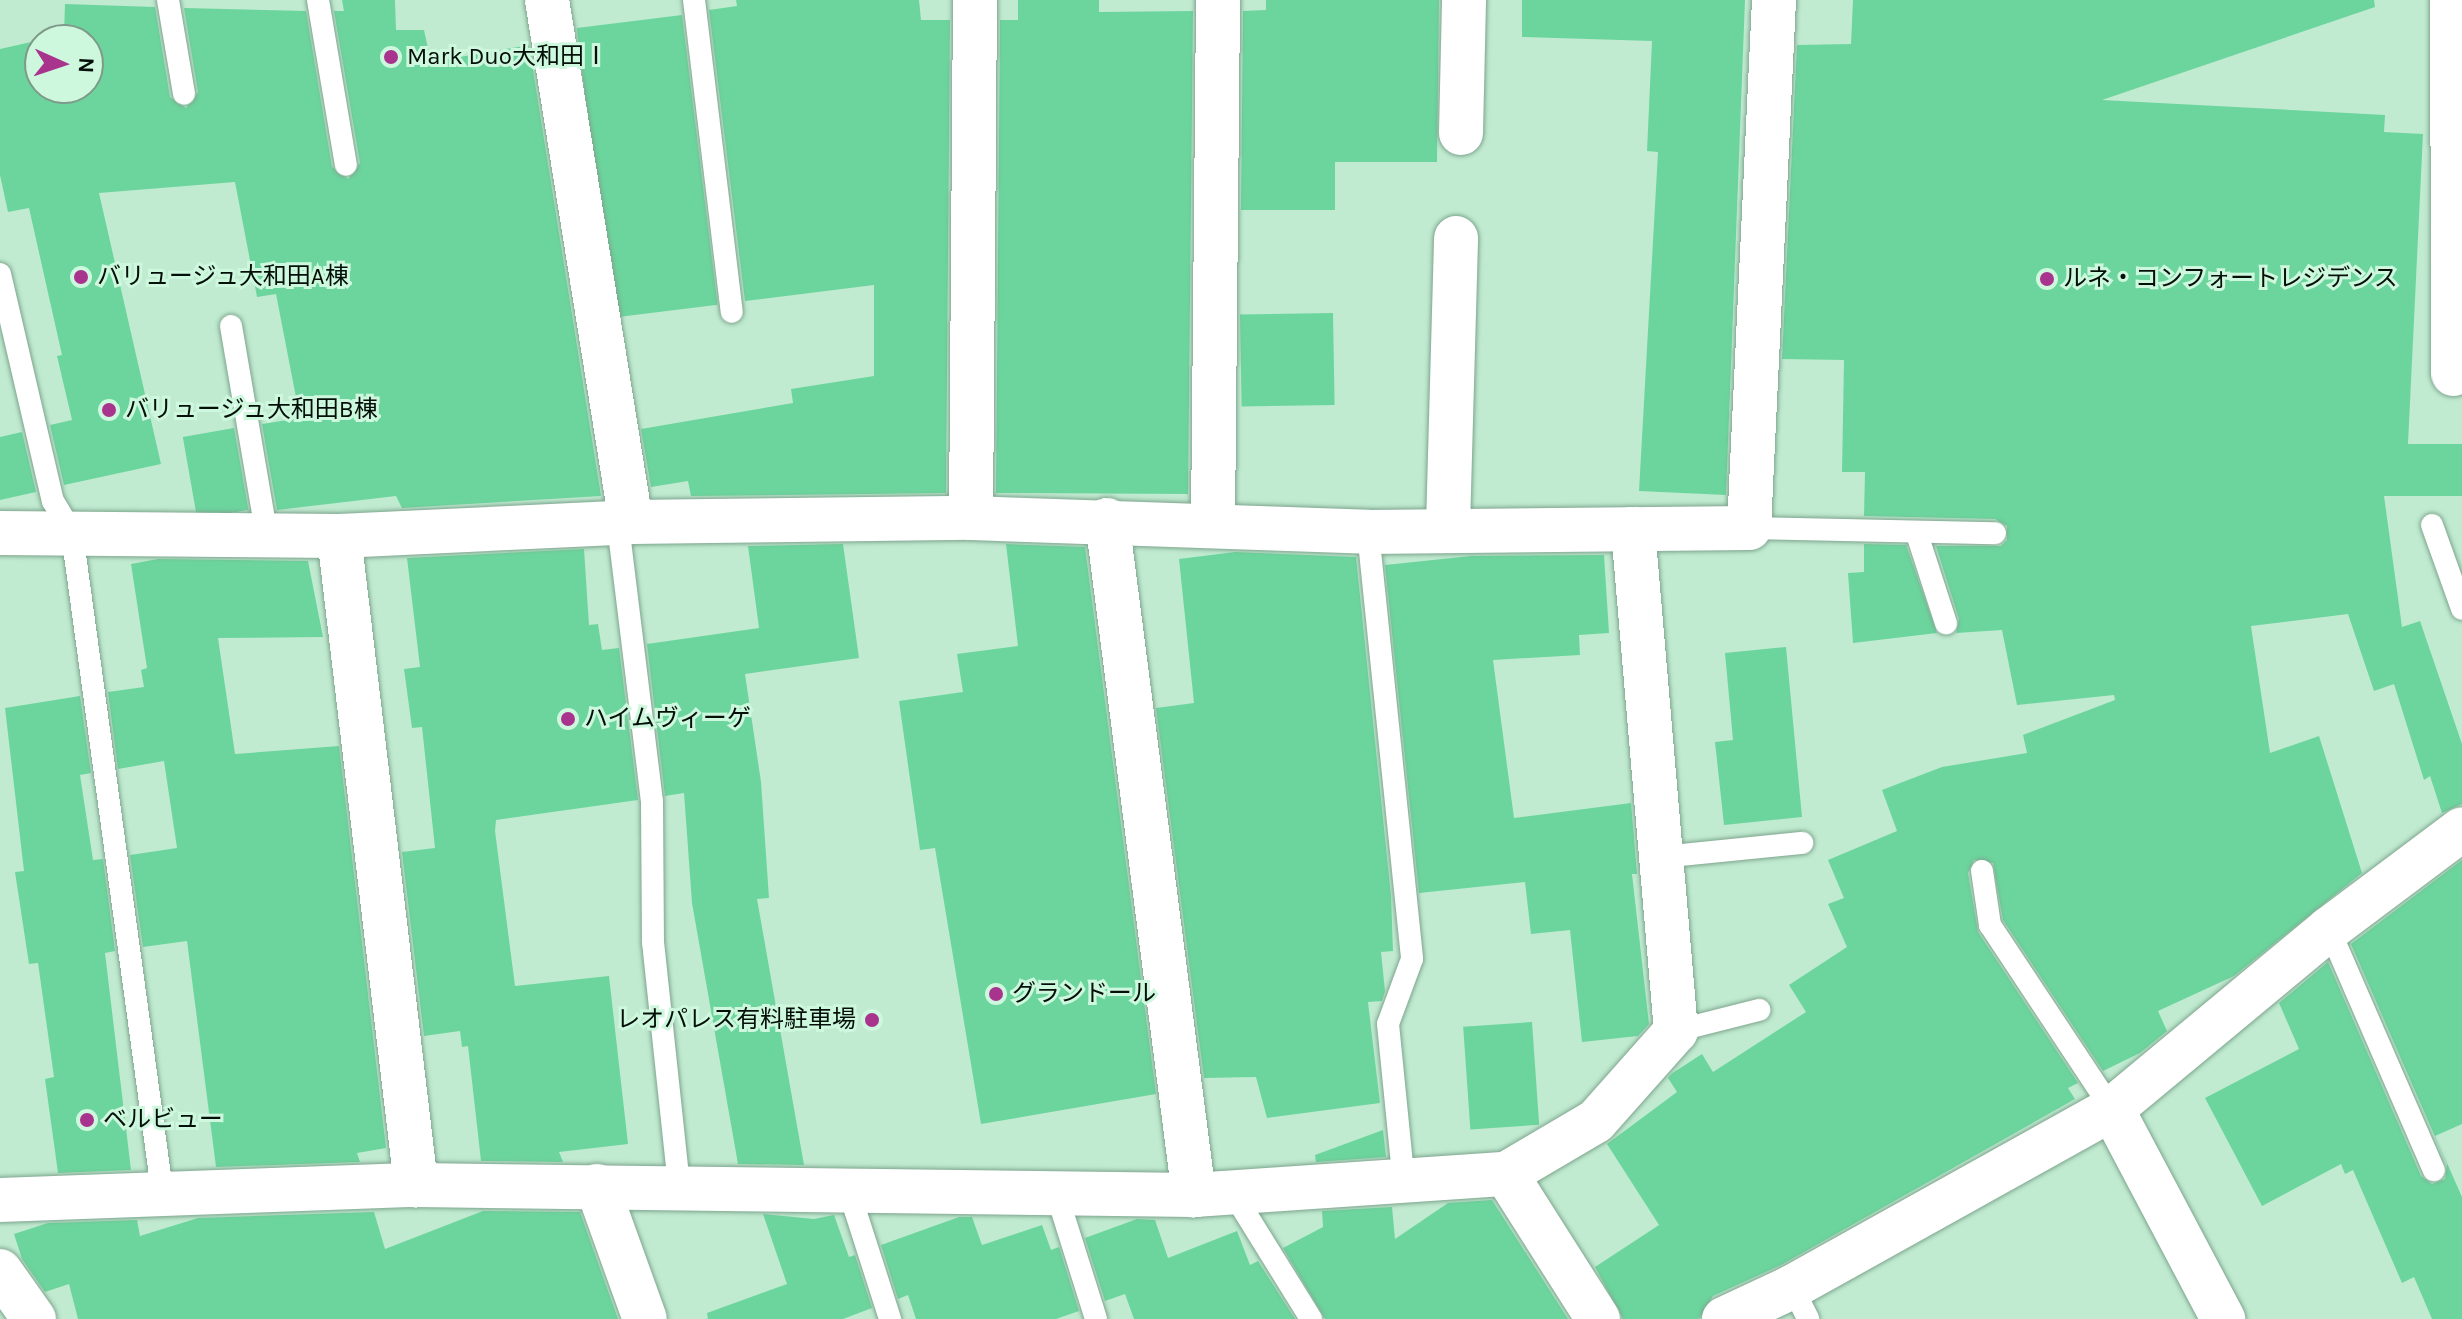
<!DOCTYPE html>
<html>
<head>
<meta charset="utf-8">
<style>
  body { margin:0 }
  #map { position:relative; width:2462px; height:1319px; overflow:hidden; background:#c1ebd1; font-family:Karla,"Noto Sans JP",sans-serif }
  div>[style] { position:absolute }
  .building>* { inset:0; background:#6cd59d; transform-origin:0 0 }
  .roads { filter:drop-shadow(0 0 2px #7ea58e) drop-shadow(0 0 2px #7ea58e) }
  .lane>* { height:22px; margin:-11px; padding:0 11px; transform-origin:11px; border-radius:11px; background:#fff }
  .street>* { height:44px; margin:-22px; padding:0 22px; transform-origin:22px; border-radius:22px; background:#fff }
  .dots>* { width:22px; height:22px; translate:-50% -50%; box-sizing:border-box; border:4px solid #cef8de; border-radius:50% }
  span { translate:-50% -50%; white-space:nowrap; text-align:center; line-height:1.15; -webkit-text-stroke:6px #cef8de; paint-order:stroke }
  .poi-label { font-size:24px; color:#030f08 }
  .left { translate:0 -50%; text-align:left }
  .right { translate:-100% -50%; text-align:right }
  .north { position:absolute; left:24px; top:24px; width:80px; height:80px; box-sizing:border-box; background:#cef8de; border:2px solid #7d9b88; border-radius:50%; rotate:93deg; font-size:22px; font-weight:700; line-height:32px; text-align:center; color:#030f08 }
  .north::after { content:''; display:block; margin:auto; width:28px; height:36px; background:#a8348e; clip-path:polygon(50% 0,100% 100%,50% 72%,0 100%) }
</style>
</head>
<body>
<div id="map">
  <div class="building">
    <i style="clip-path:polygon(342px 0,395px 0,396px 30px,424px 30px,431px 62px,529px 45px,601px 496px,402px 508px,396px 496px,277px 510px,262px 424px,300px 418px,276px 294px,257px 297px,235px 182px,99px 193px,161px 464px,64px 485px,50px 425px,72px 420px,57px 356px,62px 355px,29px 208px,8px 212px,0 175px,0 49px,40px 40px,40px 88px,88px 88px,88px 40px,41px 40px,64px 35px,65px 4px,155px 7px,170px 97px,186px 108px,198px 92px,184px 8px,306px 11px,332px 167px,348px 179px,360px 163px,334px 11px,344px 11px)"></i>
    <i style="clip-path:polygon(736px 0,919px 0,921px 20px,950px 20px,946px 493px,691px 496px,688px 481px,651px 487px,641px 429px,793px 403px,791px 389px,874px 376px,874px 285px,745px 301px,709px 10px,737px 6px)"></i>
    <i style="clip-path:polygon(1018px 0,1099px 0,1099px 12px,1193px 11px,1188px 494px,996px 493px,1000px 20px,1018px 20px)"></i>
    <i style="clip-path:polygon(1266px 0,1439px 0,1437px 162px,1335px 162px,1335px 210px,1241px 210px,1243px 11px,1266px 10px)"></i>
    <i style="clip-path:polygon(1522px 0,1745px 0,1726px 495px,1639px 491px,1658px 152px,1647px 151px,1652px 41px,1522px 37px)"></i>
    <i style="clip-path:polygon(1853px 0,2374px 0,2375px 7px,2102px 100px,2385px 115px,2384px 132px,2423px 134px,2408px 444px,2462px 444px,2462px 496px,2384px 496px,2402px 627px,2420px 621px,2462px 744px,2462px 804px,2442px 813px,2430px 776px,2424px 780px,2394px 684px,2374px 691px,2348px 614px,2251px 626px,2270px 753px,2319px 736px,2362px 873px,2234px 976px,2158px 1011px,2167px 1031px,2140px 1053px,2103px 1071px,2003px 920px,1993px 863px,1974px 860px,1968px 873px,1978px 932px,2078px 1083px,2068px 1088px,2075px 1099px,1781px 1265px,1713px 1296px,1699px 1319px,1623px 1319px,1595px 1267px,1659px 1225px,1607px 1144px,1677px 1092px,1668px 1078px,1671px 1074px,1702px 1054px,1713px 1072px,1806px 1012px,1789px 985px,1847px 947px,1828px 904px,1844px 898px,1828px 860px,1897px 831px,1882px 790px,1942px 767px,2027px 753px,2023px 735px,2115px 700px,2114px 695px,2017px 705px,2002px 630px,1956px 633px,1959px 619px,1936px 546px,2001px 546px,2007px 540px,2007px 526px,1995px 519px,1864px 516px,1865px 472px,1842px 472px,1844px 360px,1782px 359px,1797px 45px,1851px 44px)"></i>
    <i style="left:682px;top:15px;width:292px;height:106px;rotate:83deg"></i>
    <i style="left:1333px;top:313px;width:92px;height:93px;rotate:89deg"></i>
    <i style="left:234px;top:428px;width:83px;height:52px;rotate:80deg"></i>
    <i style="clip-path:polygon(22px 432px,36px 492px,0 500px,0 437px)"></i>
    <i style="clip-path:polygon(843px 544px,859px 658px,745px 674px,761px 782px,769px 898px,757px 899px,804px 1165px,738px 1164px,692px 903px,684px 793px,665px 796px,647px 644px,759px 628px,748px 546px)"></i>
    <i style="clip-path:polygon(1006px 544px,1085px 547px,1156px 1094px,981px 1124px,935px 848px,920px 850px,899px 701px,963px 692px,957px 654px,1018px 646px)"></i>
    <i style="clip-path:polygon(1864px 544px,1906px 545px,1937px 633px,1853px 643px,1848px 573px,1864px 572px)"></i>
    <i style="clip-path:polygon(584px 549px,589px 625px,598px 624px,602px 650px,619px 648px,638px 800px,496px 820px,495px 831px,515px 986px,609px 976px,628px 1144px,559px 1152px,563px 1162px,481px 1161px,468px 1046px,462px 1047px,460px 1031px,424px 1036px,402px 852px,435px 848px,422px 727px,412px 728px,404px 669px,420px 667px,407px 558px)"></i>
    <i style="clip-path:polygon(1235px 552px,1356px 557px,1391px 896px,1393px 951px,1381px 952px,1385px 991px,1382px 1001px,1368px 1002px,1380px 1103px,1267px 1118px,1256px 1077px,1204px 1078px,1156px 708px,1194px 703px,1179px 559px)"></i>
    <i style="clip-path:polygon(1604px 555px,1609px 633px,1579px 635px,1580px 655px,1493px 660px,1514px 818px,1631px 803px,1637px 874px,1632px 874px,1649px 1024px,1638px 1036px,1582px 1042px,1570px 930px,1531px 934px,1525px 882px,1419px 893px,1385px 565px,1471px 556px)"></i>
    <i style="clip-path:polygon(158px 559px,308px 561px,323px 637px,218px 638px,235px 754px,339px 746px,386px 1148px,357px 1153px,360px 1162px,216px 1167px,187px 941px,143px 947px,130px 855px,177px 848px,164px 761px,118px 769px,108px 692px,144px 687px,141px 670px,147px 668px,131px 564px)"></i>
    <i style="clip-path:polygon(1786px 647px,1802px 817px,1724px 825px,1715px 742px,1733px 740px,1725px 653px)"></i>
    <i style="clip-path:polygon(80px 696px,91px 773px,80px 775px,93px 860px,103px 859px,115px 951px,105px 953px,131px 1170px,58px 1173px,45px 1079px,54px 1077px,38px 963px,29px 964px,15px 872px,24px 871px,5px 708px)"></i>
    <i style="clip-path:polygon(2462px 860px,2462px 1124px,2435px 1136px,2462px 1197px,2462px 1319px,2432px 1319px,2414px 1277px,2402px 1283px,2353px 1170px,2345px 1174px,2341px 1164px,2262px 1206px,2205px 1098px,2299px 1049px,2279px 1003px,2328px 962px,2421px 1176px,2432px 1184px,2445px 1179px,2447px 1164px,2351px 944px)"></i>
    <i style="left:1532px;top:1022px;width:103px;height:69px;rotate:86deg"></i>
    <i style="clip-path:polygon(1383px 1130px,1386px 1157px,1316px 1162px,1315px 1155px)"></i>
    <i style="clip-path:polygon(1492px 1200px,1568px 1319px,1325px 1319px,1283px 1248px,1323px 1227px,1322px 1211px,1392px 1207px,1395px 1239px,1448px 1203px)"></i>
    <i style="clip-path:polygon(483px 1211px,580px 1212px,618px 1319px,78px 1319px,69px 1284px,45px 1292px,22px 1259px,14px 1234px,48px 1223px,137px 1220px,140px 1236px,198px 1218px,374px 1212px,385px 1249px)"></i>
    <i style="clip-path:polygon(763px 1214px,814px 1219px,834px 1215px,849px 1257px,855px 1255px,872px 1308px,843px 1319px,708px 1319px,707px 1313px,787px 1284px)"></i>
    <i style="clip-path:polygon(959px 1217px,972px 1217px,982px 1245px,1042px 1225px,1051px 1250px,1059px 1247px,1079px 1311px,1056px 1319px,916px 1319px,908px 1295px,898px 1299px,881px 1245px)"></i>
    <i style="clip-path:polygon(1137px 1219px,1155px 1220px,1168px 1258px,1237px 1231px,1250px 1265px,1258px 1261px,1295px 1319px,1134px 1319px,1125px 1294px,1105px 1301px,1085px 1238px)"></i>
  </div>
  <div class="roads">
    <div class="lane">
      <i style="left:168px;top:0;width:95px;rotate:80.3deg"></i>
      <i style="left:318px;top:0;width:167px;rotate:80.4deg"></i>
      <i style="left:694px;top:0;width:314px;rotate:83.1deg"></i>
      <i style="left:0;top:274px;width:233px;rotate:76.9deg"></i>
      <i style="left:53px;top:501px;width:37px;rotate:59deg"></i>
      <i style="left:72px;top:533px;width:663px;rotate:82.2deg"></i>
      <i style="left:231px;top:326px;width:213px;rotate:80.3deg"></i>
      <i style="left:631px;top:522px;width:22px;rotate:120deg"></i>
      <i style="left:620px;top:541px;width:263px;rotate:83deg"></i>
      <i style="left:652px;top:802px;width:140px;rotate:89.6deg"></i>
      <i style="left:653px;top:942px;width:245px;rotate:83.9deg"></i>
      <i style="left:2432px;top:525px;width:89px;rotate:70.3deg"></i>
      <i style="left:1749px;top:528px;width:246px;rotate:1.2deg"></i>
      <i style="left:1368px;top:532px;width:429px;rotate:84.1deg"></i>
      <i style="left:1412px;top:959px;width:69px;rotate:110.3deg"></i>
      <i style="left:1388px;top:1024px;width:160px;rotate:84.3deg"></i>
      <i style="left:1917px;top:534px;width:94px;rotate:72deg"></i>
      <i style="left:1661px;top:857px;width:142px;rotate:-5.7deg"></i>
      <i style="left:1982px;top:871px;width:55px;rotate:81.6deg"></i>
      <i style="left:1990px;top:925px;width:221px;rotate:56.5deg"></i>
      <i style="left:2329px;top:929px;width:263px;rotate:66.5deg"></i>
      <i style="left:1676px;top:1031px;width:86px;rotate:-14.2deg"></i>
      <i style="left:848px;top:1188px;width:138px;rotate:72.2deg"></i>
      <i style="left:1056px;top:1192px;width:133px;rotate:72.5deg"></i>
      <i style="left:1233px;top:1193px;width:148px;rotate:58.2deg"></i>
      <i style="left:1792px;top:1287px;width:36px;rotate:63deg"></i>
    </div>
    <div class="street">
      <i style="left:547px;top:0;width:529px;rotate:80.86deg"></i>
      <i style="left:2452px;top:0;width:374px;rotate:89.8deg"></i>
      <i style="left:1461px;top:133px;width:133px;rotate:-88.7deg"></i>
      <i style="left:971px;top:518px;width:518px;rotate:-89.56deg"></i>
      <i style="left:1107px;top:520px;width:681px;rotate:82.66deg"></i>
      <i style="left:1213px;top:524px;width:524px;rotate:-89.45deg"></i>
      <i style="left:1448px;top:527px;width:289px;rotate:-88.4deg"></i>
      <i style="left:0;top:533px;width:339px;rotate:0.5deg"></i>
      <i style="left:339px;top:536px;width:292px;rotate:-2.7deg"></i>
      <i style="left:631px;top:522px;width:340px;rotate:-0.7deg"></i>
      <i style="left:971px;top:518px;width:397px;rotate:2deg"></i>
      <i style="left:1368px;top:532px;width:381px;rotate:-0.6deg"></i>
      <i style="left:1749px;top:528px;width:529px;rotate:-87.29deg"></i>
      <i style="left:339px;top:536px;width:654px;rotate:83.23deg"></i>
      <i style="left:2112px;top:1109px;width:238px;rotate:62.1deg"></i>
      <i style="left:1506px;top:1174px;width:172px;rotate:57.6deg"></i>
      <i style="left:597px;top:1186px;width:141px;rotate:70.2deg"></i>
      <i style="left:0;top:1200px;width:416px;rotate:-2.1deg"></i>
      <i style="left:416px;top:1185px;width:778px;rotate:0.74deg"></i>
      <i style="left:1194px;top:1195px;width:313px;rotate:-3.9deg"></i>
      <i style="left:1506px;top:1174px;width:104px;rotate:-30.5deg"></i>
      <i style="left:1596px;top:1121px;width:120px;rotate:-48.4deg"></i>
      <i style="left:1676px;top:1031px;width:504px;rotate:-94.9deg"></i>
      <i style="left:0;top:1271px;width:59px;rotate:54.7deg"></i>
      <i style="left:1724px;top:1319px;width:75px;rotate:-25.2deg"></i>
      <i style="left:1792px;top:1287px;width:366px;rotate:-29.1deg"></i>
      <i style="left:2112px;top:1109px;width:282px;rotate:-39.7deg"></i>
      <i style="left:2329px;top:929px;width:166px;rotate:-36.9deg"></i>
    </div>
  </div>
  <div class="dots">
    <i style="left:391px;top:57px;background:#a8348e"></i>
    <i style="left:81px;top:277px;background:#a8348e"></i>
    <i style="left:2047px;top:279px;background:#a8348e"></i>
    <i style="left:109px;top:410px;background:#a8348e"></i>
    <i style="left:568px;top:719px;background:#a8348e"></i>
    <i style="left:996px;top:994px;background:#a8348e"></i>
    <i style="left:872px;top:1020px;background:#a8348e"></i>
    <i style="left:87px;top:1120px;background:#a8348e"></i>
  </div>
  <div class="poi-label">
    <span class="left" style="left:407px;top:57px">Mark Duo大和田Ⅰ</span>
    <span class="left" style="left:97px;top:277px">バリュージュ大和田A棟</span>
    <span class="left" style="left:2063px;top:279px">ルネ・コンフォートレジデンス</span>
    <span class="left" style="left:125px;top:410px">バリュージュ大和田B棟</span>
    <span class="left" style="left:584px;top:719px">ハイムヴィーゲ</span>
    <span class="left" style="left:1012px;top:994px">グランドール</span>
    <span class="right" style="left:856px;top:1020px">レオパレス有料駐車場</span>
    <span class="left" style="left:103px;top:1120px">ベルビュー</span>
  </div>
  <div class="north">N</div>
</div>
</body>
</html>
